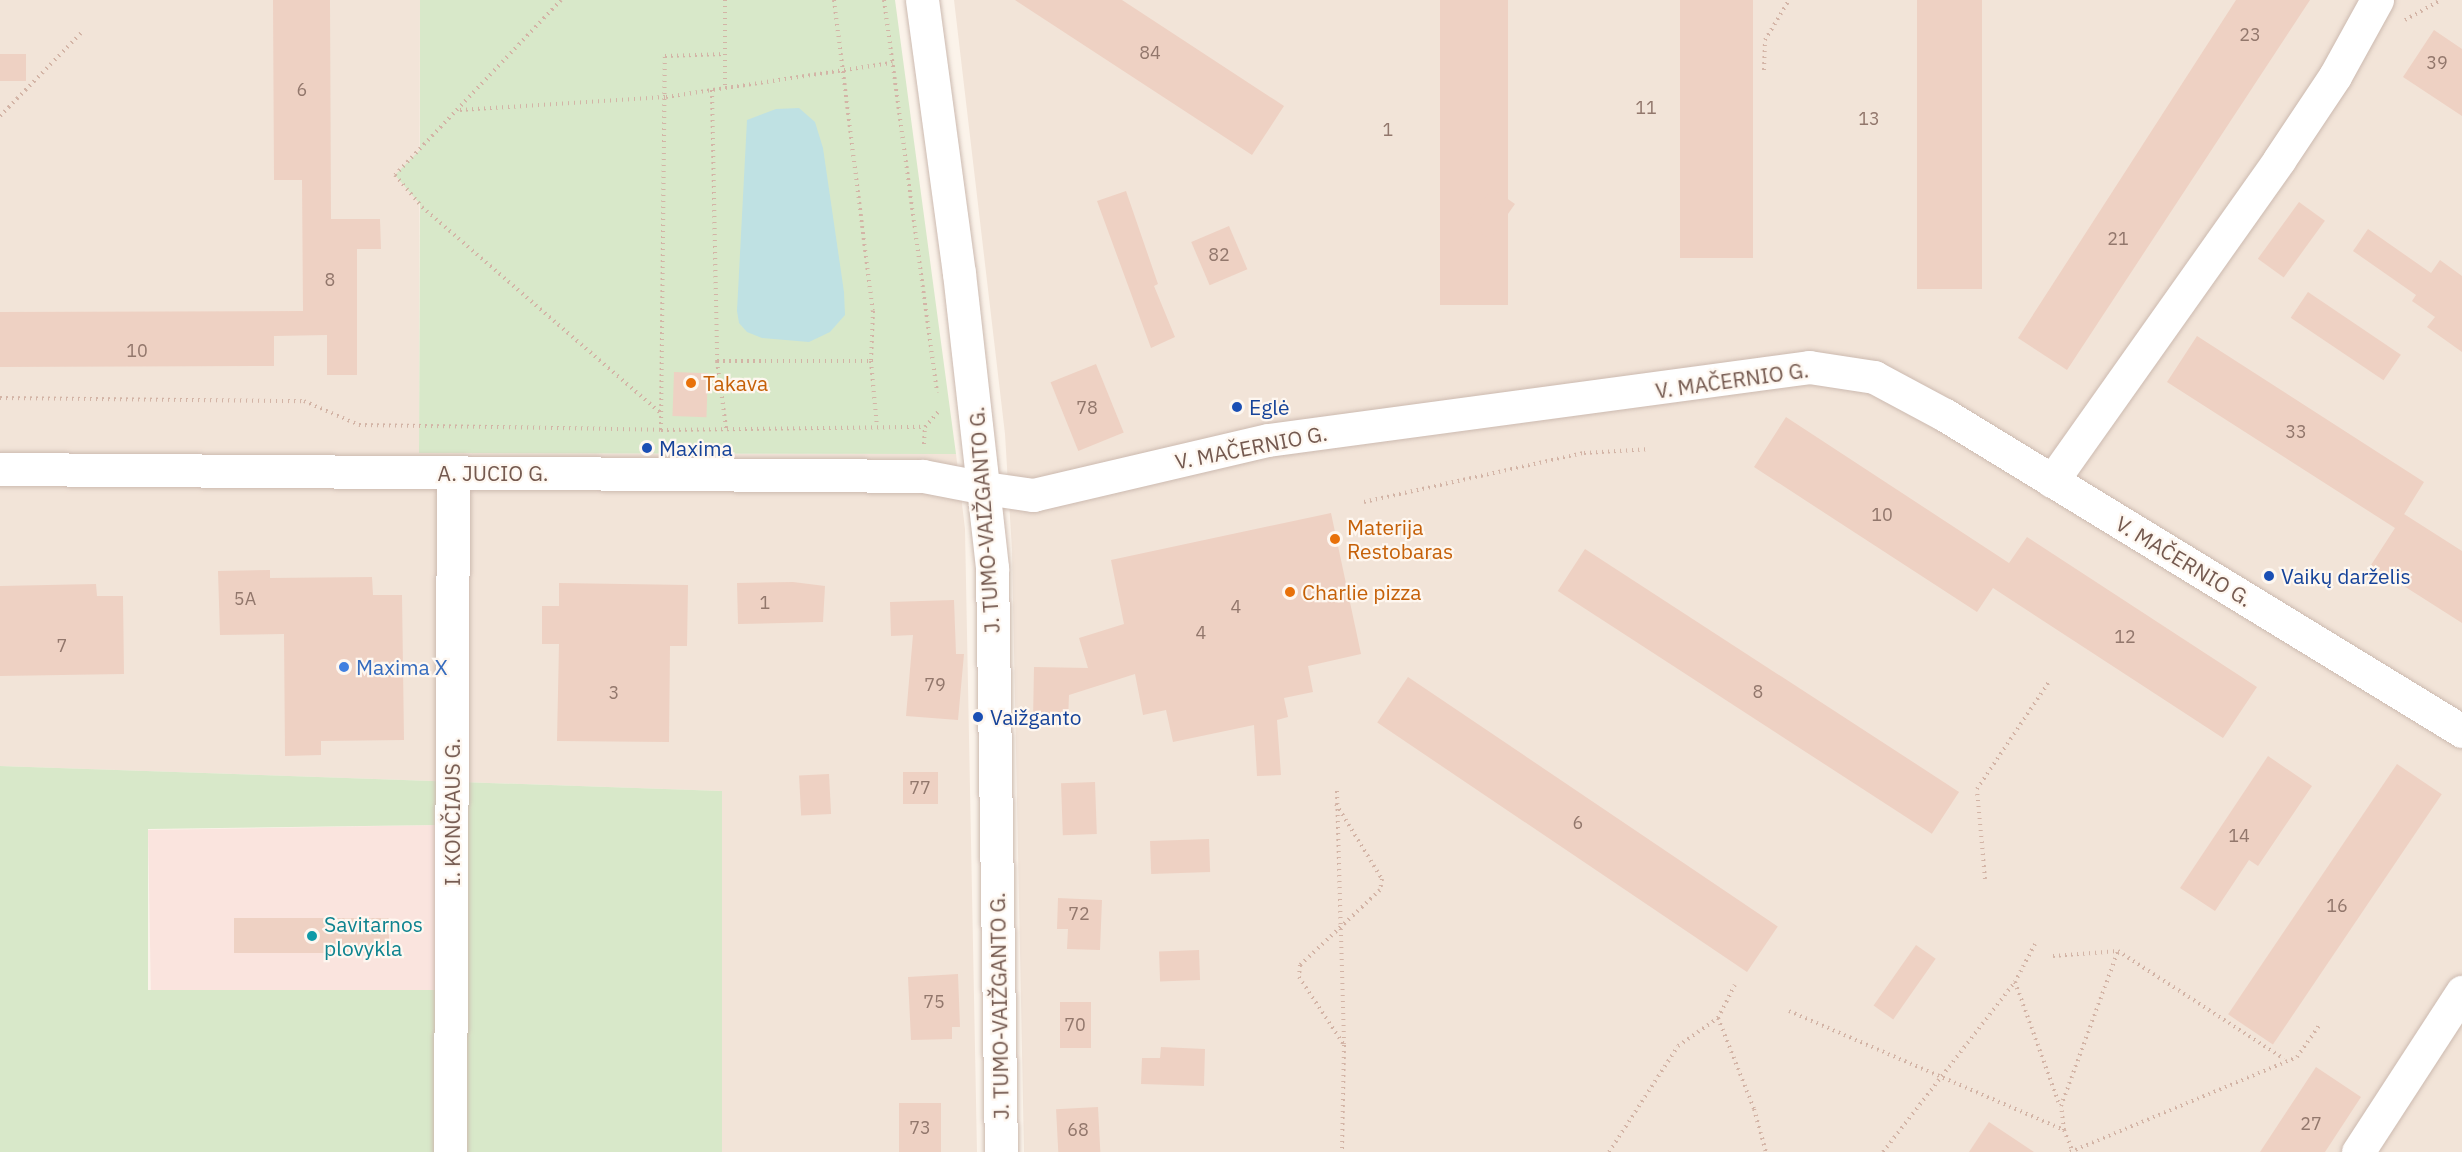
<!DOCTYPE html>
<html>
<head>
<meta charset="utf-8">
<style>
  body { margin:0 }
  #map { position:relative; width:2462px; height:1152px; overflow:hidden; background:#fbf3ea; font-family:"IBM Plex Sans",sans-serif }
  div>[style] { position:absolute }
  .residential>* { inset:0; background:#f2e4d8 }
  .commercial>* { inset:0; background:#fae4de; transform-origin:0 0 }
  .green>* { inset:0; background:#d8e8c9 }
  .water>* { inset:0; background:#bfe1e3 }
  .building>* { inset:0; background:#eed1c3; transform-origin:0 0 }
  .path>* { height:4px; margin-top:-2px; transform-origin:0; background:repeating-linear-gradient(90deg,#d3b4a6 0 1.5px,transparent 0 6px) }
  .roads { filter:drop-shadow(0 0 2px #ccbab0) drop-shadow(0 0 2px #ccbab0) }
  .street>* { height:33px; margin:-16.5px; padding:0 16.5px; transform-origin:16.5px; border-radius:16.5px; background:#fff }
  .secondary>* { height:33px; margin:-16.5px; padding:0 16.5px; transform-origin:16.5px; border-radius:16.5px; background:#fff }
  .dots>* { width:16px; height:16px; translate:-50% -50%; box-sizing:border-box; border:3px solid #fef7f0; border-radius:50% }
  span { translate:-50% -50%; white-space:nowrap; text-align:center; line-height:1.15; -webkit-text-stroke:4.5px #fef7f0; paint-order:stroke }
  .number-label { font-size:18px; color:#92776c }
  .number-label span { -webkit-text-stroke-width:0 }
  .street-label { font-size:21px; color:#74594f }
  .food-label { font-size:21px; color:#c56008 }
  .left { translate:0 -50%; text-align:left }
  .transit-label { font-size:21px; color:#164399 }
  .shop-label { font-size:21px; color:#366cbe }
  .culture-label { font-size:21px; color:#0d838f }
</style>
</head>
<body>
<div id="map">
  <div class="residential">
    <i style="clip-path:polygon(0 0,420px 0,419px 453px,956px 454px,965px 529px,977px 1152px,722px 1152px,722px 791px,0 766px)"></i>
    <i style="clip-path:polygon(954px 0,2462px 0,2462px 1152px,1024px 1152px,1012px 550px,1005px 434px)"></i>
  </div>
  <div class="commercial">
    <i style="left:437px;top:825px;width:165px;height:289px;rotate:89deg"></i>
  </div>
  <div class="green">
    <i style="clip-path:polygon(420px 0,895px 0,956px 454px,419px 453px,420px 204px,395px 175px,420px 150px)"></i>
    <i style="clip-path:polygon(evenodd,0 766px,722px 791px,722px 1152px,0 1152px,0 766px,437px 825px,439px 990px,148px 990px,148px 829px,437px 825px)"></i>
  </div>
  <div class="water">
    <i style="clip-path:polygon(799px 108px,815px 122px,823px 148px,844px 292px,845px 315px,830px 332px,809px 342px,762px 338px,747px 332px,739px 323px,737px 311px,747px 120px,776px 109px)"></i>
  </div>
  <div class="building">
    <i style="clip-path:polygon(273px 0,330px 0,331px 219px,380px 219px,381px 249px,357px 249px,357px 375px,327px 375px,327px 335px,274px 336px,274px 366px,0 367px,0 312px,303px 311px,302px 180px,274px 180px)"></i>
    <i style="clip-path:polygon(1015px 0,1122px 0,1284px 106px,1252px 155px)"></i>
    <i style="left:1440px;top:0;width:68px;height:305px"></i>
    <i style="left:1680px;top:0;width:73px;height:258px"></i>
    <i style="left:1917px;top:0;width:65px;height:289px"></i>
    <i style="clip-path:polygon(2236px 0,2310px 0,2067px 370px,2018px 338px)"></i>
    <i style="clip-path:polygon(2434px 30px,2462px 49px,2462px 116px,2403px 77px)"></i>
    <i style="left:0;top:54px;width:26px;height:27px"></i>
    <i style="left:1492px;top:188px;width:28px;height:43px;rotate:35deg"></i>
    <i style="clip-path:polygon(1126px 191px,1158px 284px,1154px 286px,1175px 337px,1151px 348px,1097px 201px)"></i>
    <i style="left:2299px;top:202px;width:32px;height:70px;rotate:36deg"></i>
    <i style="left:1229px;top:226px;width:47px;height:41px;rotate:67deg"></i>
    <i style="clip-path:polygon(2368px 229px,2431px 273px,2440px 260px,2462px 276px,2462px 352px,2427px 327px,2435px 317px,2412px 301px,2416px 295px,2353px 251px)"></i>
    <i style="left:2308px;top:292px;width:112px;height:31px;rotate:34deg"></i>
    <i style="clip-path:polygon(2197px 336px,2424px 482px,2398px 524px,2404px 514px,2462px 551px,2462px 623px,2371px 565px,2395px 528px,2167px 382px)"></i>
    <i style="left:1096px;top:364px;width:74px;height:49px;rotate:68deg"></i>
    <i style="left:674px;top:372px;width:34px;height:44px;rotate:2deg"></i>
    <i style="clip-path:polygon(1786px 417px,2009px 563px,2027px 537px,2257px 687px,2223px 738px,1993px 588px,1977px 612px,1754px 467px)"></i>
    <i style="clip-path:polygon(1331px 513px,1361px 654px,1308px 666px,1313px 692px,1284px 698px,1288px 717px,1277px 720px,1281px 775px,1257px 776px,1254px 725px,1173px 742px,1166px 710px,1143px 715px,1135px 674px,1069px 695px,1068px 722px,1033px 721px,1034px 667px,1088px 668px,1079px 638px,1124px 624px,1111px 560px)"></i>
    <i style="left:1585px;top:549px;width:446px;height:50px;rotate:33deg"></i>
    <i style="clip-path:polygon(270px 570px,270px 578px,372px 577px,373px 595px,402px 595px,404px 740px,321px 741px,321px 755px,285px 756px,284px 634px,220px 635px,218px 571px)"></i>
    <i style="clip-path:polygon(793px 582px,825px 586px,823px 622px,738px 624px,737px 583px)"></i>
    <i style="clip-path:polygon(559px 583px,688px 585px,687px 646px,670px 646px,669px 742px,557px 741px,559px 644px,542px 644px,542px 606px,559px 606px)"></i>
    <i style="clip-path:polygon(96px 584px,97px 596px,123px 596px,124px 674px,0 676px,0 586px)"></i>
    <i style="clip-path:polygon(954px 600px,956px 654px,964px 654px,958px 720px,906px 716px,913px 635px,891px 636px,890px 602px)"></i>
    <i style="left:1408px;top:677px;width:446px;height:55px;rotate:34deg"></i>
    <i style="clip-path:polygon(2268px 756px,2312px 786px,2258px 866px,2249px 860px,2215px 911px,2180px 888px)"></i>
    <i style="left:2397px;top:764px;width:54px;height:302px;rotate:34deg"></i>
    <i style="left:903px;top:772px;width:35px;height:32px"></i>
    <i style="left:829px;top:774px;width:40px;height:30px;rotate:87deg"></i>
    <i style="left:1095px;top:782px;width:52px;height:34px;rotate:88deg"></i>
    <i style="left:1209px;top:839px;width:33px;height:59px;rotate:88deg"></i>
    <i style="clip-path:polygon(1058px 898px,1102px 900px,1100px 950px,1067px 949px,1068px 929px,1057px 929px)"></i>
    <i style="left:389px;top:918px;width:35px;height:155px;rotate:90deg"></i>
    <i style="left:1916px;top:945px;width:24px;height:74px;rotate:35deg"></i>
    <i style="left:1199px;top:950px;width:30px;height:40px;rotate:88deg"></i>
    <i style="clip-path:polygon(958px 974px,960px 1027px,952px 1027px,952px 1039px,911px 1040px,908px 977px)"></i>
    <i style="left:1060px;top:1002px;width:31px;height:46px"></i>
    <i style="clip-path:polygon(1161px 1047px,1205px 1049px,1204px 1086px,1141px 1084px,1142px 1058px,1160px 1058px)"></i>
    <i style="clip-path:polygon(2316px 1067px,2361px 1097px,2325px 1152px,2260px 1152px)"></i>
    <i style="left:941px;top:1103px;width:49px;height:42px;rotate:90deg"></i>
    <i style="left:1098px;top:1107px;width:45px;height:42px;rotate:87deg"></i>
    <i style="clip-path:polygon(1989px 1122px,2034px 1152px,1969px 1152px)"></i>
  </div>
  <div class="path">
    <i style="left:561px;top:0;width:241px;rotate:133.5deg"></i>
    <i style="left:395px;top:175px;width:42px;rotate:49.8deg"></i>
    <i style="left:422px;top:207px;width:316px;rotate:40.8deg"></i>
    <i style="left:725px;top:0;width:88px;rotate:90deg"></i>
    <i style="left:834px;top:0;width:313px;rotate:82.9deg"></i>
    <i style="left:873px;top:311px;width:50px;rotate:92.3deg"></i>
    <i style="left:871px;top:361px;width:66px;rotate:84.8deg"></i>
    <i style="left:884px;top:0;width:396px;rotate:82.3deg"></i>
    <i style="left:2405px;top:20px;width:41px;rotate:-29.1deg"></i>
    <i style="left:1764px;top:70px;width:30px;rotate:-88deg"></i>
    <i style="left:1765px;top:40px;width:47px;rotate:-59deg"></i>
    <i style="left:712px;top:90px;width:271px;rotate:88.9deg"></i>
    <i style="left:717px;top:361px;width:68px;rotate:82.3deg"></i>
    <i style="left:460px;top:110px;width:206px;rotate:-3.6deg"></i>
    <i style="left:666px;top:97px;width:229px;rotate:-8.6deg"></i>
    <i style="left:0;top:116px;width:119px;rotate:-45.7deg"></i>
    <i style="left:717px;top:361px;width:154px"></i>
    <i style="left:0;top:398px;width:304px;rotate:0.6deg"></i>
    <i style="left:304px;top:401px;width:60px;rotate:23.6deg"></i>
    <i style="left:359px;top:425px;width:302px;rotate:0.9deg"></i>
    <i style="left:661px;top:430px;width:264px;rotate:-0.7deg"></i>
    <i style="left:925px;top:427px;width:21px;rotate:-49deg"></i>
    <i style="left:661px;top:430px;width:374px;rotate:-89.4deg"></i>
    <i style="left:665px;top:56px;width:60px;rotate:-1.9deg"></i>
    <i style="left:924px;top:444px;width:17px;rotate:-87deg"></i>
    <i style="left:1364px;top:502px;width:225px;rotate:-12.6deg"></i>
    <i style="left:1584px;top:453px;width:66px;rotate:-3.5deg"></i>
    <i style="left:1337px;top:791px;width:253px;rotate:88.4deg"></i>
    <i style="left:1336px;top:804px;width:88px;rotate:58.5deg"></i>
    <i style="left:1382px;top:879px;width:11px;rotate:100deg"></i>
    <i style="left:1380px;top:890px;width:110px;rotate:136.8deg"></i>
    <i style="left:1300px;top:965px;width:12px;rotate:95deg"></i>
    <i style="left:1299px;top:977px;width:82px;rotate:56.5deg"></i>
    <i style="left:1344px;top:1045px;width:107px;rotate:91.1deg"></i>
    <i style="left:1985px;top:879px;width:90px;rotate:-95.1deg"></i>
    <i style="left:1977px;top:789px;width:129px;rotate:-56.1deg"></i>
    <i style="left:2035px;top:944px;width:43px;rotate:117.8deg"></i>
    <i style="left:2015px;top:982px;width:132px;rotate:70.1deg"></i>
    <i style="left:2053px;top:956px;width:65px;rotate:-4.4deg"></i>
    <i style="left:2118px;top:951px;width:198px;rotate:33deg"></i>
    <i style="left:1789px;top:1011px;width:300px;rotate:23.4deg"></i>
    <i style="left:2064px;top:1130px;width:24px;rotate:68deg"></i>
    <i style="left:1718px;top:1018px;width:98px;rotate:68.4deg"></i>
    <i style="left:1754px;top:1109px;width:45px;rotate:74.4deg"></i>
    <i style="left:2064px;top:1130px;width:24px;rotate:-97deg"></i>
    <i style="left:2061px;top:1106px;width:165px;rotate:-69.8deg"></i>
    <i style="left:1609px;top:1152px;width:126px;rotate:-56.9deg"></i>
    <i style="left:1678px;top:1046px;width:49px;rotate:-35deg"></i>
    <i style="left:1718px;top:1018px;width:37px;rotate:-63deg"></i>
    <i style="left:1883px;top:1152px;width:215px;rotate:-52.2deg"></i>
    <i style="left:2070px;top:1152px;width:246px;rotate:-22.7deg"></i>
    <i style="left:2297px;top:1057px;width:39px;rotate:-55deg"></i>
  </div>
  <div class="roads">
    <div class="street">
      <i style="left:2052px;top:481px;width:393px;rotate:-54.7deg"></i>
      <i style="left:2279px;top:160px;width:101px;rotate:-56.3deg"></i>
      <i style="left:2335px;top:76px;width:87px;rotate:-61.1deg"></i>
      <i style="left:985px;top:488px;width:49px;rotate:8.3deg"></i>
      <i style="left:1033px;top:495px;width:241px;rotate:-13.2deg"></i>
      <i style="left:1268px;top:440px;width:546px;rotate:-7.68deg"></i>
      <i style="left:1809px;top:367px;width:66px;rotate:8.7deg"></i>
      <i style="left:1874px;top:377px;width:81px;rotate:28.2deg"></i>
      <i style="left:1945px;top:415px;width:606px;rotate:31.43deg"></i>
      <i style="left:450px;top:1152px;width:680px;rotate:-89.75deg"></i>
      <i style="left:2358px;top:1152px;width:191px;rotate:-57deg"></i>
    </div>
    <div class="secondary">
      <i style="left:922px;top:0;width:275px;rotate:82.3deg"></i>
      <i style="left:959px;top:273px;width:297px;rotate:83.6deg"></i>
      <i style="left:992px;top:568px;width:584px;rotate:89.12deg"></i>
      <i style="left:0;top:469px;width:923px;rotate:0.43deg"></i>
      <i style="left:923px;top:476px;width:63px;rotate:11deg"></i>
    </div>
  </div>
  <div class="dots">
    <i style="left:691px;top:383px;background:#e8710a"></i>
    <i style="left:1237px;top:407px;background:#1a4fb4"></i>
    <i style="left:647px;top:448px;background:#1a4fb4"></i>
    <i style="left:1335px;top:539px;background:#e8710a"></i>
    <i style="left:2269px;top:576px;background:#1a4fb4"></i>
    <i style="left:1290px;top:592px;background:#e8710a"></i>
    <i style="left:344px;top:667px;background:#3f7fe0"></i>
    <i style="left:978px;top:717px;background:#1a4fb4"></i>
    <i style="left:312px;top:936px;background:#0f9aa8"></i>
  </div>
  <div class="number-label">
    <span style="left:2250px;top:35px">23</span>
    <span style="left:1150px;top:53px">84</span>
    <span style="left:2437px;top:63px">39</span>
    <span style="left:302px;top:90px">6</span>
    <span style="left:1646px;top:108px">11</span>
    <span style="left:1869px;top:119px">13</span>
    <span style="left:1388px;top:130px">1</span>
    <span style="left:2118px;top:239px">21</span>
    <span style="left:1219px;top:255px">82</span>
    <span style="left:330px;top:280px">8</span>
    <span style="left:137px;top:351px">10</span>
    <span style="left:1087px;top:408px">78</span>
    <span style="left:2296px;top:432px">33</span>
    <span style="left:1882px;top:515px">10</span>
    <span style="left:245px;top:599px">5A</span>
    <span style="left:765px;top:603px">1</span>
    <span style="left:1236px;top:607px">4</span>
    <span style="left:1201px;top:633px">4</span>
    <span style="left:2125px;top:637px">12</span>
    <span style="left:62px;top:646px">7</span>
    <span style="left:935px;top:685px">79</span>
    <span style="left:1758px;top:692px">8</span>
    <span style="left:614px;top:693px">3</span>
    <span style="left:920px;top:788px">77</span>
    <span style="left:1578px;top:823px">6</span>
    <span style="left:2239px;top:836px">14</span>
    <span style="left:2337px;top:906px">16</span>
    <span style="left:1079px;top:914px">72</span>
    <span style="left:934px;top:1002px">75</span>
    <span style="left:1075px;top:1025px">70</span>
    <span style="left:2311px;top:1124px">27</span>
    <span style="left:920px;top:1128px">73</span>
    <span style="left:1078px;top:1130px">68</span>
  </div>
  <div class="street-label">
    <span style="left:1732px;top:380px;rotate:-8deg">V. MAČERNIO G.</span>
    <span style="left:1251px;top:447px;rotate:-11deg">V. MAČERNIO G.</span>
    <span style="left:493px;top:473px">A. JUCIO G.</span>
    <span style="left:984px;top:520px;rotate:-94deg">J. TUMO-VAIŽGANTO G.</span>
    <span style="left:2184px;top:561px;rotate:31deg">V. MAČERNIO G.</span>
    <span style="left:452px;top:812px;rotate:-90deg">I. KONČIAUS G.</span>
    <span style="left:999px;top:1006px;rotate:-91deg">J. TUMO-VAIŽGANTO G.</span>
  </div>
  <div class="food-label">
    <span class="left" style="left:703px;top:383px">Takava</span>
    <span class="left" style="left:1347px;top:539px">Materija<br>Restobaras</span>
    <span class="left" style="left:1302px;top:592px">Charlie pizza</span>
  </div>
  <div class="transit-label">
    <span class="left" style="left:1249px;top:407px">Eglė</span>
    <span class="left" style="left:659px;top:448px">Maxima</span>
    <span class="left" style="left:2281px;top:576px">Vaikų darželis</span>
    <span class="left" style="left:990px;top:717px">Vaižganto</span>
  </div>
  <div class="shop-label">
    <span class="left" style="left:356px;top:667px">Maxima X</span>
  </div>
  <div class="culture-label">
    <span class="left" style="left:324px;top:936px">Savitarnos<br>plovykla</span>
  </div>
</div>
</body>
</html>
